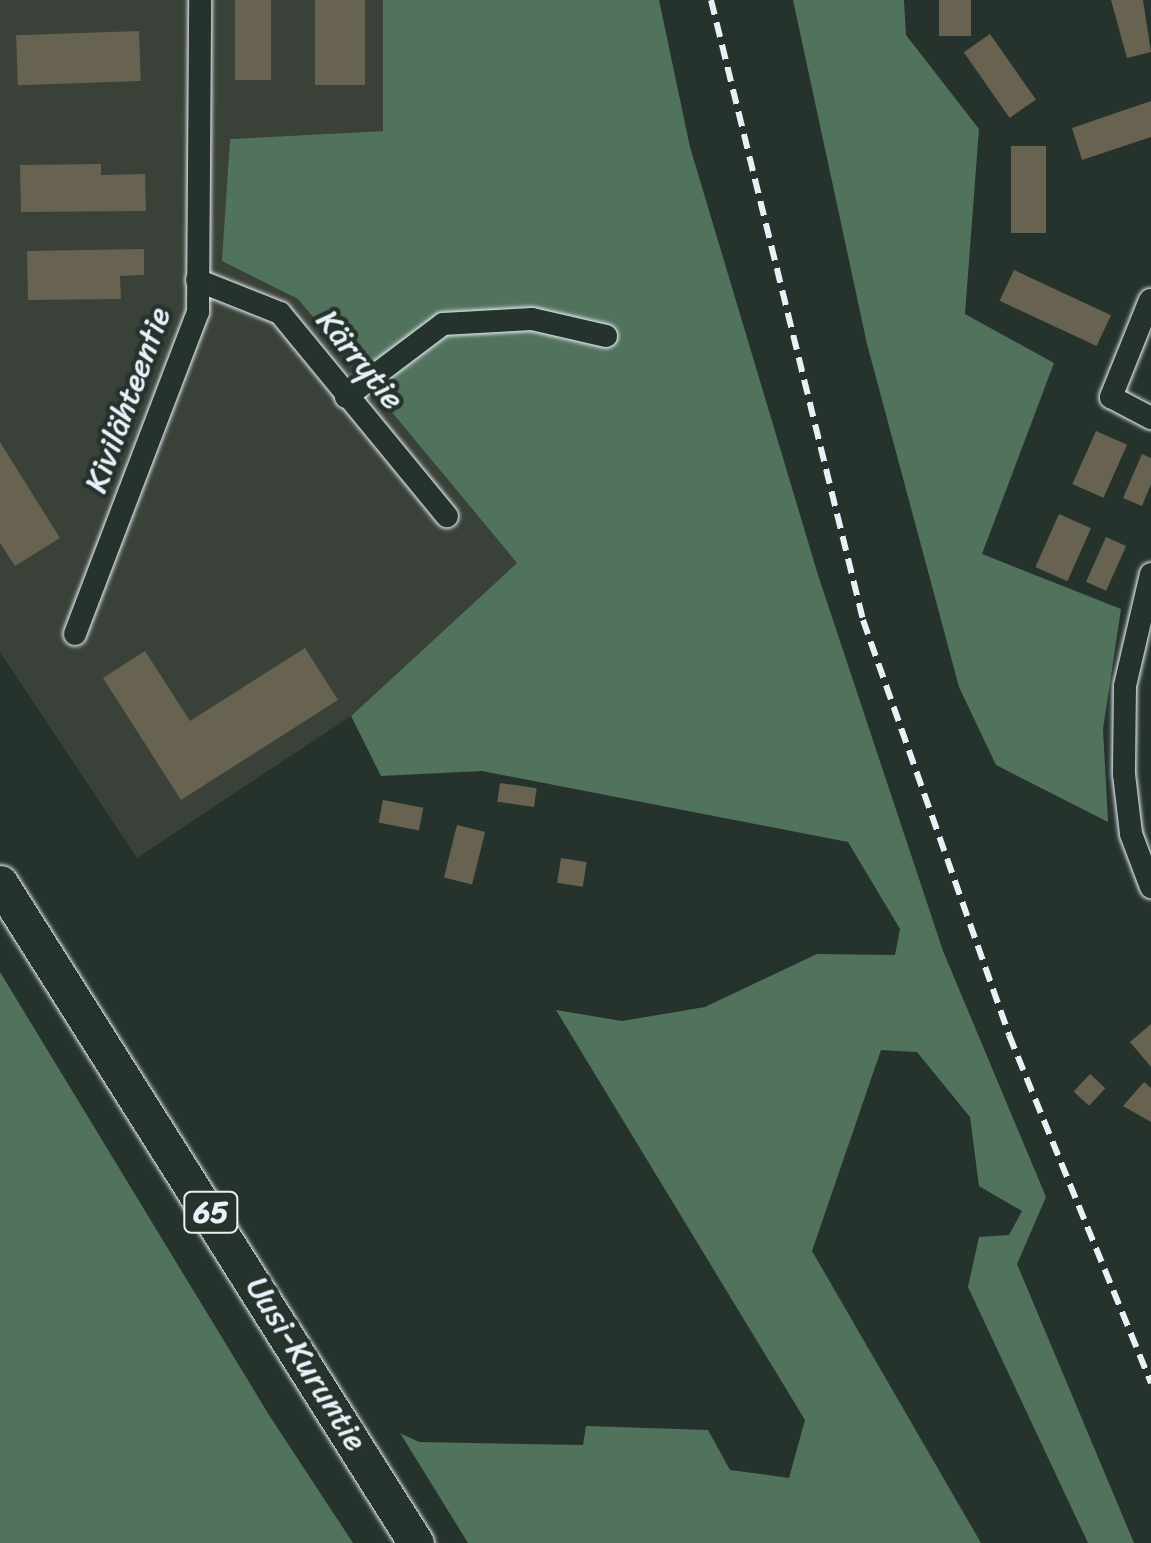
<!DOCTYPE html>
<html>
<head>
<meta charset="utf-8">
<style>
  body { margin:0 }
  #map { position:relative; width:1151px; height:1543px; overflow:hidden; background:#26332d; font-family:Sriracha,sans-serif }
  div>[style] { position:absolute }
  .built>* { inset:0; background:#3a4138 }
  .green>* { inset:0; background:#51725d }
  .building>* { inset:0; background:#676350; transform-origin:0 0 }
  .roads { filter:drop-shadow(0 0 2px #e8f1f8) drop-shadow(0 0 2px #e8f1f8) }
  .minor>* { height:22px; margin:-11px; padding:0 11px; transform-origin:11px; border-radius:11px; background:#26332d }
  .primary>* { height:35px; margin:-17.5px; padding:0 17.5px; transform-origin:17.5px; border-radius:17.5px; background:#26332d }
  .rail>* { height:6px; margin-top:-3px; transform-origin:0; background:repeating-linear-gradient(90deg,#e8f1f8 0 15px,transparent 0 23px) }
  span { translate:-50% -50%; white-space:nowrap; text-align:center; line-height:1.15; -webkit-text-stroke:9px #26332d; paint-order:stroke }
  .shield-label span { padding:2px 8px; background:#26332d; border:2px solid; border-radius:8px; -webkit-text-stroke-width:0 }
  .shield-label { font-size:30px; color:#e8f1f8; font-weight:700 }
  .street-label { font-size:32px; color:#e8f1f8 }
</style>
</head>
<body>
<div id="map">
  <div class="built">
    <i style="clip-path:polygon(0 0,383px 0,383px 131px,230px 139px,223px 261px,298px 299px,517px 563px,351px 716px,137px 858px,0 652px)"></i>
  </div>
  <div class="green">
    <i style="clip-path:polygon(383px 0,659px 0,690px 147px,818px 575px,943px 951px,1046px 1197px,1017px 1264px,1134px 1543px,1088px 1543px,968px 1287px,979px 1237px,1009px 1235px,1022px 1211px,979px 1186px,970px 1117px,917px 1052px,881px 1050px,812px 1251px,981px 1543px,468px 1543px,400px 1433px,419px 1442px,583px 1445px,586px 1426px,708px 1430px,730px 1470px,789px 1478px,805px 1420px,556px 1010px,622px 1021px,705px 1007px,817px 954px,895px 955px,900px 929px,848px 842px,482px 771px,381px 776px,351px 716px,517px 563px,298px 299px,222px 261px,230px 139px,383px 131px)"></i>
    <i style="clip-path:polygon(793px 0,904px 0,906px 35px,979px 129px,965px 314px,1054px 363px,982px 554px,1121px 609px,1103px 729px,1108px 822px,996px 765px,959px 687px,867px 344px)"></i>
    <i style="clip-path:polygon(0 972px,269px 1415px,353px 1543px,0 1543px)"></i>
  </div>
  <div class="building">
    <i style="left:235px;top:0;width:36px;height:80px"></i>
    <i style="left:315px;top:0;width:50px;height:85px"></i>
    <i style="left:939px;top:0;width:32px;height:36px"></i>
    <i style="clip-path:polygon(1111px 0,1143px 0,1151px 52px,1127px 58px)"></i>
    <i style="left:139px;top:31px;width:50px;height:123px;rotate:88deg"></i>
    <i style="left:990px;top:34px;width:80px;height:32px;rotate:55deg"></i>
    <i style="clip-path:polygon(1151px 101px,1151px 137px,1082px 160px,1072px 128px)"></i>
    <i style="left:1011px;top:146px;width:35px;height:87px"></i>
    <i style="clip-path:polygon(101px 164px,101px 175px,145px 174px,146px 211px,21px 212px,20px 165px)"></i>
    <i style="clip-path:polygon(144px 249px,144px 275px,120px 276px,121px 299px,28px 300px,27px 251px)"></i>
    <i style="left:1014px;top:270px;width:107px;height:34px;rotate:25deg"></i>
    <i style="left:1096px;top:431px;width:34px;height:58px;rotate:24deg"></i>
    <i style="clip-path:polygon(0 442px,60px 538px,15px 566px,0 543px)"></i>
    <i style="clip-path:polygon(1142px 454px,1151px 458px,1151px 484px,1142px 506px,1123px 498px)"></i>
    <i style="left:1059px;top:514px;width:35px;height:58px;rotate:24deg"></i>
    <i style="left:1106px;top:537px;width:22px;height:49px;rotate:24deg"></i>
    <i style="clip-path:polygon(305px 648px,338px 700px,181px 800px,103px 678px,145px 651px,190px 721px)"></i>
    <i style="left:500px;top:783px;width:37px;height:19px;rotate:8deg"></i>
    <i style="left:383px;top:800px;width:41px;height:23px;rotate:11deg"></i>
    <i style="left:457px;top:825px;width:29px;height:54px;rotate:14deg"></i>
    <i style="left:561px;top:858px;width:26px;height:25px;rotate:9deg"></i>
    <i style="clip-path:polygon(1151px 1024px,1151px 1067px,1130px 1042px)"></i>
    <i style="left:1090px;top:1074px;width:21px;height:24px;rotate:43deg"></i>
    <i style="clip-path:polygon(1144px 1082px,1151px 1088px,1151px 1122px,1123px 1106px)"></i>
  </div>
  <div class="roads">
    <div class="minor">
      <i style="left:197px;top:280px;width:89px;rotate:21.7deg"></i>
      <i style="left:280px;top:313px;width:263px;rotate:50.6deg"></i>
      <i style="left:1150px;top:300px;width:105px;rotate:111.9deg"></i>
      <i style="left:1111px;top:397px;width:45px;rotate:27.7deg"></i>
      <i style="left:346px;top:397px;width:121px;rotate:-37deg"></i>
      <i style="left:443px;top:324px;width:89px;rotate:-3.2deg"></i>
      <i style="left:532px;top:319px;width:76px;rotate:12.9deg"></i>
      <i style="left:1151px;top:574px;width:115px;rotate:103.1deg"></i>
      <i style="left:1125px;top:686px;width:88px;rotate:90.7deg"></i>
      <i style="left:1124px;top:774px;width:60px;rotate:83.3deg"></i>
      <i style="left:1131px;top:834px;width:57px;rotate:69.3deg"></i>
      <i style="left:75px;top:634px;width:345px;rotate:-69.1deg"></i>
      <i style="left:198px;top:312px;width:312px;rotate:-89.6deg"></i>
    </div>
    <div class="primary">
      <i style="left:0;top:883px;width:780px;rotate:57.78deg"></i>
    </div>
  </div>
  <div class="rail">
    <i style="left:711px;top:0;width:638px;rotate:76.22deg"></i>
    <i style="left:863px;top:620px;width:440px;rotate:70.6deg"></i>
    <i style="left:1009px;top:1035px;width:376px;rotate:67.8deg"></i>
  </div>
  <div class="shield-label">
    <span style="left:211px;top:1212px">65</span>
  </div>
  <div class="street-label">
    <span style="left:360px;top:360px;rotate:51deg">Kärrytie</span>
    <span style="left:128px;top:400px;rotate:-70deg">Kivilähteentie</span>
    <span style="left:306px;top:1364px;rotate:58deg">Uusi-Kuruntie</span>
  </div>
</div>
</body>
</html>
